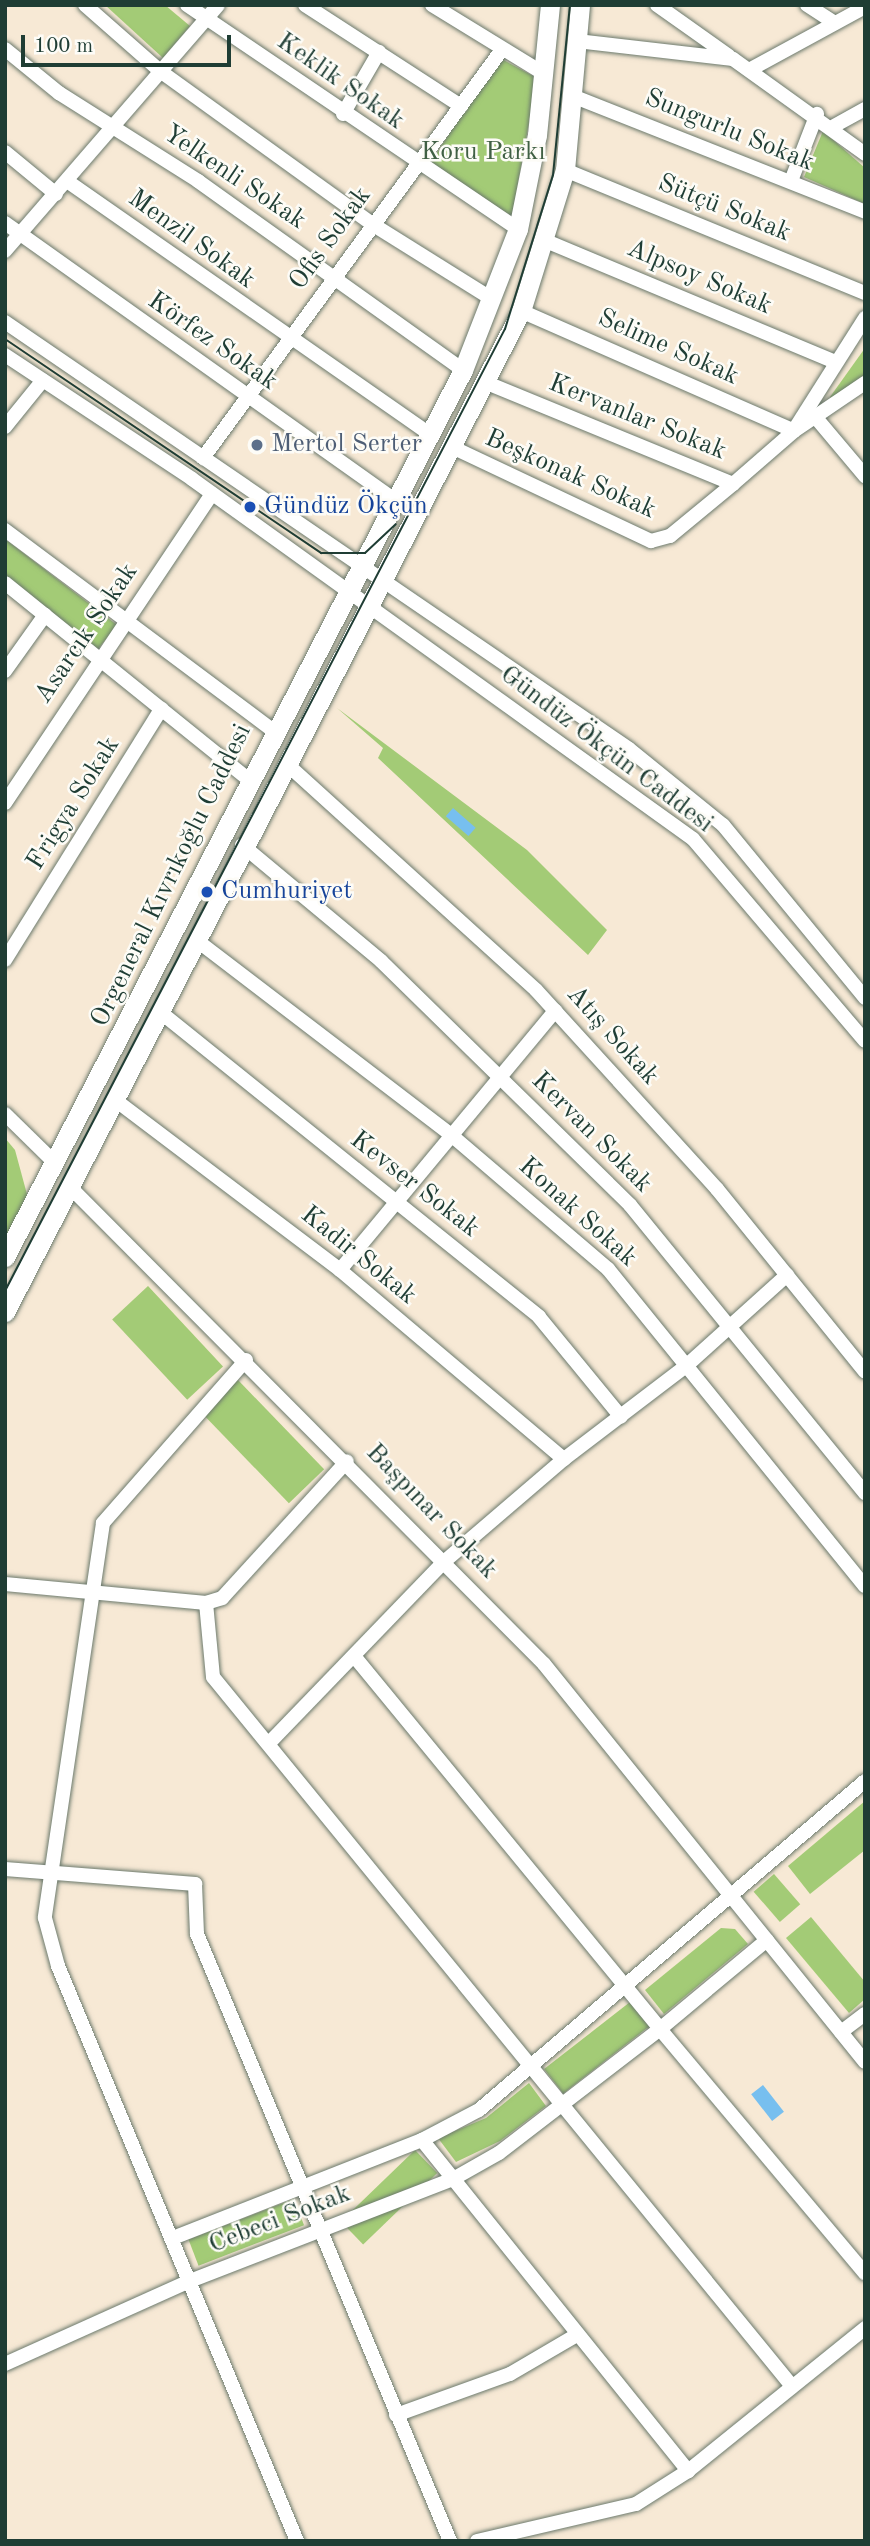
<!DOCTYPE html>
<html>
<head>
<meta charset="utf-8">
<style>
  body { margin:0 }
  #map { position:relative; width:870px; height:2546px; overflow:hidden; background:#f7e9d5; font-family:"Old Standard TT",serif }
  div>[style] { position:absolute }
  .green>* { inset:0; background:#a3cb76; transform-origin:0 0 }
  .water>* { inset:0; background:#77bfef; transform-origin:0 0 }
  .roads { filter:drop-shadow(0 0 2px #6b796c) drop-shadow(0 0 2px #6b796c) }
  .minor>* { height:14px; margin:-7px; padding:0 7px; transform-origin:7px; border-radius:7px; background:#fff }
  .major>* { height:19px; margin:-9.5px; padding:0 9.5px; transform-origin:9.5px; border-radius:9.5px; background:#fff }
  .tram>* { height:2px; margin:-1px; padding:0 1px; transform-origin:1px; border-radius:1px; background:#1f3d34 }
  .dots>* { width:19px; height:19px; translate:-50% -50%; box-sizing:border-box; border:4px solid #fdfcf7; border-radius:50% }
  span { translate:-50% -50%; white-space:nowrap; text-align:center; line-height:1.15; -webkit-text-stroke:5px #fdfcf7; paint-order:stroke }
  .street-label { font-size:26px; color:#1f3d34 }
  .park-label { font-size:26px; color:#406044 }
  .service-label { font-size:26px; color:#4e5e75 }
  .left { translate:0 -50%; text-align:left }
  .transit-label { font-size:26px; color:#164399 }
  .frame { position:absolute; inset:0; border:7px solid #1f3d34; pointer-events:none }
  .scale { position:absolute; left:21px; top:35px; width:210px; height:32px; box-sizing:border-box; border:4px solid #1f3d34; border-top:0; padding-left:9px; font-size:21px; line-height:24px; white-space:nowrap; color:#1f3d34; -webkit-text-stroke:5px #fdfcf7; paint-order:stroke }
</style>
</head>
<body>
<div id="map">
  <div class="green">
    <i style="clip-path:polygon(105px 5px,165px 5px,190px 26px,163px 58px)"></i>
    <i style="clip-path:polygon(498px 57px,537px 78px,512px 216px,428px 167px)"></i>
    <i style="clip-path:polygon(823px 131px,865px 168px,865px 204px,804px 177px)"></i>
    <i style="clip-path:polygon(865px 348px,865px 376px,834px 401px,830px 397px)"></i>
    <i style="clip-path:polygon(5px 539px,117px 625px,98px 649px,5px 575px)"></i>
    <i style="clip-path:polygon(337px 708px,527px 850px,607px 930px,588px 955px,378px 758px,383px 748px)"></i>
    <i style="clip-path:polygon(5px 1138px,15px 1150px,28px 1198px,5px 1239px)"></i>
    <i style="left:148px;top:1286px;width:110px;height:49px;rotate:47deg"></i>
    <i style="left:238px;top:1380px;width:124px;height:49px;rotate:46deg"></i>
    <i style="clip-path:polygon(865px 1801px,865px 1850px,810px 1894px,788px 1866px)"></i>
    <i style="left:774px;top:1874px;width:40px;height:27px;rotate:49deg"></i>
    <i style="clip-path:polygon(811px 1917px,865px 1982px,865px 1999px,849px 2013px,786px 1938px)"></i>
    <i style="clip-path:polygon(721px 1928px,735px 1929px,748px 1944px,664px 2014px,645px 1990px)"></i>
    <i style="left:630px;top:2002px;width:31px;height:109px;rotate:52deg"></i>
    <i style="clip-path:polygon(529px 2083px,546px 2106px,500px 2141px,456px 2162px,438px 2138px,486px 2118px)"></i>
    <i style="left:415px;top:2150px;width:32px;height:103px;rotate:46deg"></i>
    <i style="left:294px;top:2199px;width:28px;height:113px;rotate:69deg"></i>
  </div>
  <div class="water">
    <i style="left:453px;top:808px;width:30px;height:11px;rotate:41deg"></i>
    <i style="left:763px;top:2085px;width:34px;height:15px;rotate:52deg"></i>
  </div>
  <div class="roads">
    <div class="minor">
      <i style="left:85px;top:5px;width:100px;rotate:41.3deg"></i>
      <i style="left:160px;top:71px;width:261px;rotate:35.8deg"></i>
      <i style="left:372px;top:224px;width:142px;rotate:32deg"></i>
      <i style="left:187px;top:5px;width:400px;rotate:34.1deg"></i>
      <i style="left:305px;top:5px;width:186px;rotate:32.9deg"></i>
      <i style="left:432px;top:5px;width:130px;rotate:31.5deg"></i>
      <i style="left:657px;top:5px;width:88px;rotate:35.3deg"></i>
      <i style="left:807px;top:5px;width:33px;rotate:33deg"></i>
      <i style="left:577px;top:41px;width:157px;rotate:6.6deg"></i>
      <i style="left:733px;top:59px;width:163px;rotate:35.7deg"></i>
      <i style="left:5px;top:49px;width:70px;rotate:39.2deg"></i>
      <i style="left:59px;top:93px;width:165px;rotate:32.3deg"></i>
      <i style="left:198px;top:181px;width:325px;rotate:35.5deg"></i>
      <i style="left:751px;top:69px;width:130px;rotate:-28.5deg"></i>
      <i style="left:575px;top:97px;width:312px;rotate:21.6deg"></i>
      <i style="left:343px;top:114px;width:72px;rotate:-59.9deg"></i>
      <i style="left:834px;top:126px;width:35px;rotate:-29deg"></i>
      <i style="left:5px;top:152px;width:66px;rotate:39.5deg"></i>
      <i style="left:565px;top:170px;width:324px;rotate:22.3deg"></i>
      <i style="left:67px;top:181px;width:439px;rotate:34.9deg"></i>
      <i style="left:791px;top:181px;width:72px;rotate:-68.8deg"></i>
      <i style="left:5px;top:223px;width:475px;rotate:35.4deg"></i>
      <i style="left:546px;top:241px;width:311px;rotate:22.7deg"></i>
      <i style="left:5px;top:251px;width:325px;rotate:-49.1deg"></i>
      <i style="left:521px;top:311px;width:298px;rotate:23.7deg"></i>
      <i style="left:5px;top:322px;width:756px;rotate:34.38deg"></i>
      <i style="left:629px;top:749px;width:121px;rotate:39deg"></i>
      <i style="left:723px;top:825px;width:224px;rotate:50.6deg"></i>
      <i style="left:5px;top:355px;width:224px;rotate:33.5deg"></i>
      <i style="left:192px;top:479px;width:617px;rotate:35.7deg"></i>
      <i style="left:693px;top:839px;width:265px;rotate:49.6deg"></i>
      <i style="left:487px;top:383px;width:266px;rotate:22.3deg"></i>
      <i style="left:733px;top:484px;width:81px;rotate:-41deg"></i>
      <i style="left:794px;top:431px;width:86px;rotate:-34.1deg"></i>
      <i style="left:817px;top:419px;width:75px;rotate:49.9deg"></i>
      <i style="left:5px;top:427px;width:60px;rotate:-51deg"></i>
      <i style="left:794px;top:430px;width:133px;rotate:-57.6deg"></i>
      <i style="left:454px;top:448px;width:218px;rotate:25.3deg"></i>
      <i style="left:651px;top:541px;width:20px;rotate:-15deg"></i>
      <i style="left:670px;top:536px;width:82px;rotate:-39.5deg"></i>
      <i style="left:203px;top:458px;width:504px;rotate:-53.79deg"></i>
      <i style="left:5px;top:530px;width:334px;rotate:36.8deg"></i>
      <i style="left:5px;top:583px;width:312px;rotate:38.9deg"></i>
      <i style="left:5px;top:671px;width:69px;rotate:-54.5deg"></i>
      <i style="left:289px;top:766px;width:333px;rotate:42.2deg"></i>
      <i style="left:536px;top:990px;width:269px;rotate:47.7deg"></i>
      <i style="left:717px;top:1189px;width:235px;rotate:51deg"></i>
      <i style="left:5px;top:803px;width:372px;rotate:-56.2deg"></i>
      <i style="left:242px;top:845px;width:181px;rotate:39.8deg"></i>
      <i style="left:381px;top:961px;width:349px;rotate:44.4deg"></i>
      <i style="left:630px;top:1205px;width:372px;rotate:50.8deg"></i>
      <i style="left:195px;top:939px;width:321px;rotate:37.4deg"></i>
      <i style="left:450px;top:1134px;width:208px;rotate:40.5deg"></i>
      <i style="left:608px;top:1269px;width:408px;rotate:51deg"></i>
      <i style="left:5px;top:960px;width:296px;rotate:-58.1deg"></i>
      <i style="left:159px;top:1011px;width:488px;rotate:38.8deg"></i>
      <i style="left:539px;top:1317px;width:129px;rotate:50.6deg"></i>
      <i style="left:114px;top:1099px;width:283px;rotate:37.1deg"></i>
      <i style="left:340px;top:1270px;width:293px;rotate:40.2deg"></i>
      <i style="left:5px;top:1114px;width:70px;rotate:44.4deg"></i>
      <i style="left:70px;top:1187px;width:672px;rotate:45.18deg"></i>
      <i style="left:544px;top:1664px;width:511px;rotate:51.11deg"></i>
      <i style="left:340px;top:1270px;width:337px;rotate:-50.3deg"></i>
      <i style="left:246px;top:1360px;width:217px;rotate:131.3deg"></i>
      <i style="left:103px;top:1523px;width:399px;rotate:98.4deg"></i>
      <i style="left:45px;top:1918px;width:50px;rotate:74.8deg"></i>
      <i style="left:58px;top:1966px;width:623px;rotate:67.43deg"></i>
      <i style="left:5px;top:1584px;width:202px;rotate:5.4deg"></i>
      <i style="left:206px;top:1603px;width:17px;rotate:-17deg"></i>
      <i style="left:222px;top:1598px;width:185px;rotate:-47.6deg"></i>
      <i style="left:206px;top:1603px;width:74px;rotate:84.6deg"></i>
      <i style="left:213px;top:1677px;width:914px;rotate:50.77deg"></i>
      <i style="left:354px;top:1656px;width:482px;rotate:50.6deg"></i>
      <i style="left:660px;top:2029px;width:139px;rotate:-39.8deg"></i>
      <i style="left:270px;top:1742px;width:252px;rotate:-46deg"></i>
      <i style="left:445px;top:1561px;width:157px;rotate:-40.6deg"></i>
      <i style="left:564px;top:1459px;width:153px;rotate:-37.3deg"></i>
      <i style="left:686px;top:1366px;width:136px;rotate:-42deg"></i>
      <i style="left:5px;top:1869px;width:191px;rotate:4.5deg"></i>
      <i style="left:195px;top:1884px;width:50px;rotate:87.7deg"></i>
      <i style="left:197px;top:1934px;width:658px;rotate:67.37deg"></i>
      <i style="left:841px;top:2032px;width:30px;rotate:-37deg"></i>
      <i style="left:422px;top:2140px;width:425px;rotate:51.2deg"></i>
      <i style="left:173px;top:2238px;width:268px;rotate:-21.5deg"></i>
      <i style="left:422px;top:2140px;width:64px;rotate:-27.8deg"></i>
      <i style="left:479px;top:2110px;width:507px;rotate:-40.44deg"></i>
      <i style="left:5px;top:2364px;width:203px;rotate:-24.2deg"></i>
      <i style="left:190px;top:2281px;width:282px;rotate:-21.2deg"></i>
      <i style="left:453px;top:2179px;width:53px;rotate:-29.5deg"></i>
      <i style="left:499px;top:2153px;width:203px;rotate:-37.6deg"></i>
      <i style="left:660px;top:2029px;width:319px;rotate:50deg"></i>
      <i style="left:396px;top:2415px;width:121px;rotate:-19.8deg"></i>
      <i style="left:510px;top:2374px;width:75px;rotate:-30.3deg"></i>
      <i style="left:477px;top:2541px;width:163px;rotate:-13.1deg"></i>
      <i style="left:636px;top:2504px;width:62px;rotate:-32.4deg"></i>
      <i style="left:688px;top:2471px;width:228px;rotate:-38.9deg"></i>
    </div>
    <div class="major">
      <i style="left:5px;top:1257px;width:998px;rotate:-62.69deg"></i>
      <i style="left:463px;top:370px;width:151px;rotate:-68.7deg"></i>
      <i style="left:518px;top:229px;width:96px;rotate:-78.6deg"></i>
      <i style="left:537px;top:135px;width:131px;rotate:-84.3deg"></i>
      <i style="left:5px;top:1312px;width:1126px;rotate:-62.73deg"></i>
      <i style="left:521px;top:311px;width:148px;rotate:-72.7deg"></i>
      <i style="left:565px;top:170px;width:166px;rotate:-84.8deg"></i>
    </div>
  </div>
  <div class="tram">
    <i style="left:5px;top:339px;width:382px;rotate:34.1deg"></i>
    <i style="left:321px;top:553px;width:44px"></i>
    <i style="left:365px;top:553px;width:42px;rotate:-43.1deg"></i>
    <i style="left:5px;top:1291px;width:1084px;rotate:-62.54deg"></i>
    <i style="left:505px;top:329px;width:161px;rotate:-72.7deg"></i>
    <i style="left:553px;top:175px;width:171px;rotate:-84.3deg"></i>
  </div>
  <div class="dots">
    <i style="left:257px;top:445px;background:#5c6f8a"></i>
    <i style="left:250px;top:507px;background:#1a4fb4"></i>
    <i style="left:207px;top:892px;background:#1a4fb4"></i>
  </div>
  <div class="street-label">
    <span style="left:340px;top:82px;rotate:35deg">Keklik Sokak</span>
    <span style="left:729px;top:131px;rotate:22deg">Sungurlu Sokak</span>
    <span style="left:234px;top:178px;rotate:34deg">Yelkenli Sokak</span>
    <span style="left:724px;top:209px;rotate:22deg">Sütçü Sokak</span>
    <span style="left:331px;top:239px;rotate:-54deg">Ofis Sokak</span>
    <span style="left:191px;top:240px;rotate:36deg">Menzil Sokak</span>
    <span style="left:699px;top:278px;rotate:23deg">Alpsoy Sokak</span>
    <span style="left:212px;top:342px;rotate:35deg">Körfez Sokak</span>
    <span style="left:668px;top:348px;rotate:24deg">Selime Sokak</span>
    <span style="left:637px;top:418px;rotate:22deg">Kervanlar Sokak</span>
    <span style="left:570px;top:475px;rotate:24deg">Beşkonak Sokak</span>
    <span style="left:87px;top:634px;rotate:-56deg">Asarcık Sokak</span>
    <span style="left:606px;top:750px;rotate:37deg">Gündüz Ökçün Caddesi</span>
    <span style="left:74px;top:804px;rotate:-58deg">Frigya Sokak</span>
    <span style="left:172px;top:876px;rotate:-64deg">Orgeneral Kıvrıkoğlu Caddesi</span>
    <span style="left:612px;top:1036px;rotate:48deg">Atış Sokak</span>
    <span style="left:591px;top:1133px;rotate:45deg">Kervan Sokak</span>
    <span style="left:414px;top:1185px;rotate:38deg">Kevser Sokak</span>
    <span style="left:577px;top:1213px;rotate:42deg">Konak Sokak</span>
    <span style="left:358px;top:1256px;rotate:39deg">Kadir Sokak</span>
    <span style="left:431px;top:1512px;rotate:46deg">Başpınar Sokak</span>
    <span style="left:280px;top:2220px;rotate:-21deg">Cebeci Sokak</span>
  </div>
  <div class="park-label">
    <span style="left:483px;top:153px">Koru Parkı</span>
  </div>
  <div class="service-label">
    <span class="left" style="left:271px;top:445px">Mertol Serter</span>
  </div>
  <div class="transit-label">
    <span class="left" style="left:264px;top:507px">Gündüz Ökçün</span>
    <span class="left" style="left:221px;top:892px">Cumhuriyet</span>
  </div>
  <div class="frame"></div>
  <div class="scale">100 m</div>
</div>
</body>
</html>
